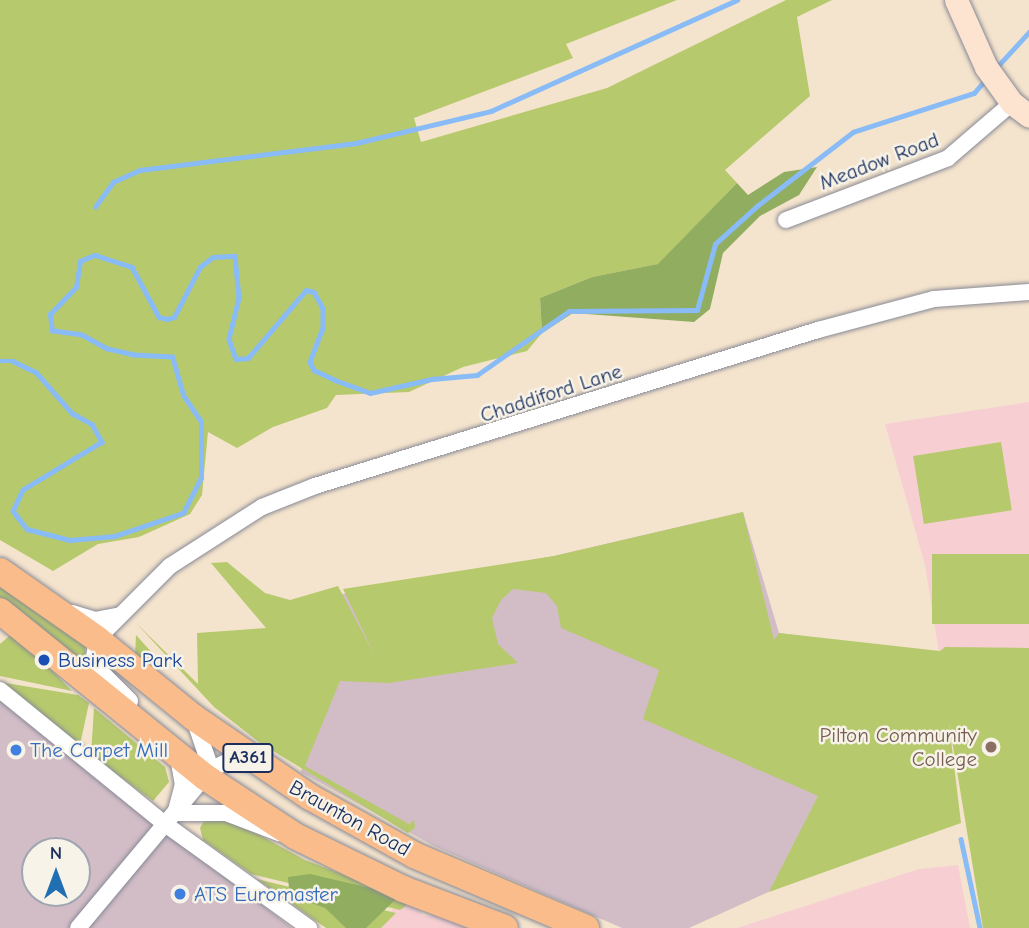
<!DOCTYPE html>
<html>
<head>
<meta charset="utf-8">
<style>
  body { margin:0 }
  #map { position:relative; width:1029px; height:928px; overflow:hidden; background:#f5e4cd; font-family:"Comic Neue",sans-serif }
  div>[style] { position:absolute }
  .built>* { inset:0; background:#f7cfd3 }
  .industrial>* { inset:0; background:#d2bdc7 }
  .green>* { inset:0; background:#b7c96d; transform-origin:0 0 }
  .forest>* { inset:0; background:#91ad60 }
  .stream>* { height:4.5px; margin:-2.25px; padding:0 2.25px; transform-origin:2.25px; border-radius:2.25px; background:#89bbf6 }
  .roads { filter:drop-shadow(0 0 2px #888a96) drop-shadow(0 0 2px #888a96) }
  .street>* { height:16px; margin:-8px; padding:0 8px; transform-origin:8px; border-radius:8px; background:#fff }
  .secondary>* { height:23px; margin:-11.5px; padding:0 11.5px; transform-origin:11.5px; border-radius:11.5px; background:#fde4d0 }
  .primary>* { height:26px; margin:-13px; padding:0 13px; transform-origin:13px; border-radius:13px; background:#f9bc8a }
  .dots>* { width:19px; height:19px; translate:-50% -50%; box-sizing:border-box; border:4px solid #f7f3e8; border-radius:50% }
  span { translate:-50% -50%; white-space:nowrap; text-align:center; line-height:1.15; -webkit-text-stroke:5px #f7f3e8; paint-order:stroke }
  .shield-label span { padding:2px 5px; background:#f7f3e8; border:2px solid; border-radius:5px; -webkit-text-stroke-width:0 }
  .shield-label { font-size:19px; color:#1b2f5e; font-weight:700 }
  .street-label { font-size:21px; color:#1b2f5e }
  .transit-label { font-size:21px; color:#164399 }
  .left { translate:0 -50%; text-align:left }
  .education-label { font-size:21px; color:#785e54 }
  .right { translate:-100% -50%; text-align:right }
  .shop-label { font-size:21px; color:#366cbe }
  .north { position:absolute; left:21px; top:837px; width:70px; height:70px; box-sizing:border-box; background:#f7f3e8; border:2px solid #9fa5b1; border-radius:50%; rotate:0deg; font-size:19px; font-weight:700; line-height:28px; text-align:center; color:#1b2f5e }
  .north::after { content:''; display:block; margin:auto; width:24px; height:32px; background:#1f6fb2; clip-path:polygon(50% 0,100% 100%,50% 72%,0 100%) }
</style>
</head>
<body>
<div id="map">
  <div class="built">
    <i style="clip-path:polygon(1029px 402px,1029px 928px,983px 928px,925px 565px,885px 424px)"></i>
    <i style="clip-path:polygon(958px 865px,970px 928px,737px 928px,919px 869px)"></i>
    <i style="clip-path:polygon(401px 898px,415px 904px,423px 916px,436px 915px,472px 928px,379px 928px)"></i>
  </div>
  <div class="industrial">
    <i style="clip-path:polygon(743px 512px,779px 633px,896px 648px,958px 823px,775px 889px,689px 928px,622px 928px,434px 846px,301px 772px,337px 595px,554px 556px)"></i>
    <i style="clip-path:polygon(evenodd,0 701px,21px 718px,292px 928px,0 928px,0 701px,35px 851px,77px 851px,77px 893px,35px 893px,35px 851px)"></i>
  </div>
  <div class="green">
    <i style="clip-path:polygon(0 0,677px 0,566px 44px,573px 58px,414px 118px,421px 142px,607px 88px,786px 0,832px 0,797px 17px,810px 96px,725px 170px,737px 183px,659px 264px,592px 277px,540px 298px,542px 333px,527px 351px,463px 367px,409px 392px,336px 395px,327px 408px,273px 427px,237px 448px,208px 432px,202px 495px,190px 514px,139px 537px,98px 544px,53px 571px,0 540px)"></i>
    <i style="left:1001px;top:442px;width:69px;height:89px;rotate:81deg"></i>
    <i style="clip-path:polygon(743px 512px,774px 640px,779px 633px,940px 651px,945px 647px,1029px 648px,1029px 928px,983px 928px,949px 723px,961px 823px,769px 892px,818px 796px,643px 719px,659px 670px,561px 628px,557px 606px,546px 593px,513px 589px,501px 600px,492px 618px,498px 644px,518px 663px,389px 683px,340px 681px,305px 766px,409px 824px,414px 820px,415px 828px,408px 833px,260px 743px,214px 707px,136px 623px,198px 684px,197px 633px,266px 628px,211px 563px,227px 562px,265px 593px,290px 600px,338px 586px,376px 658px,343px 589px,554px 556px)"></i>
    <i style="left:1029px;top:554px;width:70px;height:97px;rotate:90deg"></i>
    <i style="clip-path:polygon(0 579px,85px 641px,85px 664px,0 600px)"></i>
    <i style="clip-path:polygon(14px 632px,72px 691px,0 676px,0 644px)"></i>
    <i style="clip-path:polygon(136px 635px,165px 667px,163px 669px,135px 656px)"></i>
    <i style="clip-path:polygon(0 682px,78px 695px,89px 703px,80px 745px)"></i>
    <i style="clip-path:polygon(94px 708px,165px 767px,169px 782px,153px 801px,91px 755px)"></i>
    <i style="clip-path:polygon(205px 819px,234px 821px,305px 860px,407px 899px,406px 906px,400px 910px,251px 874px,203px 840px,200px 828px)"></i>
    <i style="clip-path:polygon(257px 879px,396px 913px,381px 928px,326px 928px)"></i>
  </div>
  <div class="forest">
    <i style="clip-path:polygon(817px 167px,799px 195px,760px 216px,723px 253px,710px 309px,694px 322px,573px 313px,542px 333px,540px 298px,592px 277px,658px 264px,737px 183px,748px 195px,784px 172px)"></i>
    <i style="clip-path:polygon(310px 874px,387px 892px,395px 900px,366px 928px,346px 928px,325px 908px,298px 898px,289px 889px,288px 877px)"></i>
  </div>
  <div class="stream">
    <i style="left:997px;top:67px;width:47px;rotate:-47.6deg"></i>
    <i style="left:95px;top:207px;width:31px;rotate:-54deg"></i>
    <i style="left:113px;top:182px;width:30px;rotate:-24deg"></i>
    <i style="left:140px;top:170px;width:218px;rotate:-7.1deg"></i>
    <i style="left:356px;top:143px;width:139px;rotate:-13.3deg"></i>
    <i style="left:491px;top:111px;width:270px;rotate:-24.3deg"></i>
    <i style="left:0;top:361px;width:13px"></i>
    <i style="left:13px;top:361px;width:25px;rotate:26deg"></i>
    <i style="left:36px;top:372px;width:55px;rotate:48.7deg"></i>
    <i style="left:72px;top:413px;width:23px;rotate:29deg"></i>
    <i style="left:92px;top:424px;width:21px;rotate:61deg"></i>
    <i style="left:102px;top:442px;width:92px;rotate:148.7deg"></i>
    <i style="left:23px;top:490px;width:23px;rotate:115deg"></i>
    <i style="left:13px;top:511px;width:23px;rotate:52deg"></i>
    <i style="left:27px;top:529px;width:44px;rotate:14.3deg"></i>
    <i style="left:70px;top:540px;width:45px;rotate:-5.1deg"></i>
    <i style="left:115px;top:536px;width:72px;rotate:-18.7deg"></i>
    <i style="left:183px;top:513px;width:39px;rotate:-63deg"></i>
    <i style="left:201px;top:478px;width:56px;rotate:-90deg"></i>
    <i style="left:201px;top:422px;width:32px;rotate:-124deg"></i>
    <i style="left:183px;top:395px;width:40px;rotate:-106deg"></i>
    <i style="left:172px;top:357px;width:38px;rotate:-177deg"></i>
    <i style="left:134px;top:355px;width:28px;rotate:-167deg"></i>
    <i style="left:107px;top:349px;width:29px;rotate:-151deg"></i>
    <i style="left:82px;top:335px;width:30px;rotate:-172deg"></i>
    <i style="left:52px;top:331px;width:17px;rotate:-97deg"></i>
    <i style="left:50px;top:314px;width:37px;rotate:-46deg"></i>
    <i style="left:76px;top:287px;width:26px;rotate:-81deg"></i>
    <i style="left:80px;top:261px;width:16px;rotate:-22deg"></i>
    <i style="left:95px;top:255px;width:39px;rotate:18deg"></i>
    <i style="left:132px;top:267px;width:57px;rotate:61.6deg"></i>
    <i style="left:159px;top:317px;width:9px;rotate:13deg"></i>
    <i style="left:168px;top:319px;width:6px;rotate:-18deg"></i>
    <i style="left:174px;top:317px;width:56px;rotate:-62.5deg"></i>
    <i style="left:200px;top:267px;width:16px;rotate:-38deg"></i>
    <i style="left:213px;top:257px;width:22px;rotate:-3deg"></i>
    <i style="left:235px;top:256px;width:42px;rotate:84.6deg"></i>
    <i style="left:239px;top:298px;width:42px;rotate:103.7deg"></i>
    <i style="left:229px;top:339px;width:21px;rotate:71deg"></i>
    <i style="left:236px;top:359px;width:12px;rotate:-5deg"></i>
    <i style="left:248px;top:358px;width:89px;rotate:-49.5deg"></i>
    <i style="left:306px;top:290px;width:8px;rotate:14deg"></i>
    <i style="left:314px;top:292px;width:18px;rotate:61deg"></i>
    <i style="left:323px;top:308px;width:20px;rotate:90deg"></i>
    <i style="left:323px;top:328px;width:36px;rotate:111deg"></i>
    <i style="left:310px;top:362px;width:9px;rotate:63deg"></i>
    <i style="left:314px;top:370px;width:23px;rotate:25deg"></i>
    <i style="left:335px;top:380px;width:37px;rotate:20deg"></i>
    <i style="left:370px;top:393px;width:64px;rotate:-12.7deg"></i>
    <i style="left:432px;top:379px;width:45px;rotate:-5.1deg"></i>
    <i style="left:477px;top:375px;width:112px;rotate:-34.8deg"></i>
    <i style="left:569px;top:311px;width:128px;rotate:-0.4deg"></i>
    <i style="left:697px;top:310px;width:68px;rotate:-74.7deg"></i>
    <i style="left:715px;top:244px;width:57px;rotate:-42.1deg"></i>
    <i style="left:757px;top:206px;width:121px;rotate:-37.6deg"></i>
    <i style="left:853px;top:132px;width:127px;rotate:-17.9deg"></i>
    <i style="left:974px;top:93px;width:18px;rotate:-49deg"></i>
    <i style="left:961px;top:839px;width:91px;rotate:77.9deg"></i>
  </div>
  <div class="roads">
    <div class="street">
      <i style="left:786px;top:220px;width:173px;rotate:-20.9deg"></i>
      <i style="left:948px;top:158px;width:84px;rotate:-40.7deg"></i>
      <i style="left:72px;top:613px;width:24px;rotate:17deg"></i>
      <i style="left:95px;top:620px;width:25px;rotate:-11deg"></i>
      <i style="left:0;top:690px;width:213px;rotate:39.1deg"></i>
      <i style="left:165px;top:824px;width:178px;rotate:35.8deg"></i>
      <i style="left:130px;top:701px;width:52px;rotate:-135deg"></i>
      <i style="left:93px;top:664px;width:25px;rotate:-81deg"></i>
      <i style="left:97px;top:639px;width:103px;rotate:-45deg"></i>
      <i style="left:170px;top:566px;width:109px;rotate:-32.7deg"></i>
      <i style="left:262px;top:507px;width:57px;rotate:-21.6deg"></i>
      <i style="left:315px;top:486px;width:527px;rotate:-17.23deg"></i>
      <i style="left:818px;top:330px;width:120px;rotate:-15deg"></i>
      <i style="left:934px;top:299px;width:95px;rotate:-4.2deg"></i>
      <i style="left:195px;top:722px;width:50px;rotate:71.2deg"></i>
      <i style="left:178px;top:757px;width:27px;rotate:80deg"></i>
      <i style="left:183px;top:784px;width:30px;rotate:105deg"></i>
      <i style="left:175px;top:813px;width:51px"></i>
      <i style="left:226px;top:813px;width:57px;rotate:20.7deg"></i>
      <i style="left:78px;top:928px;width:207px;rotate:-50.1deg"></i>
      <i style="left:211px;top:769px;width:20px;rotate:-24deg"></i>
      <i style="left:229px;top:761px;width:24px;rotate:7deg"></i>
    </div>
    <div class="secondary">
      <i style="left:956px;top:0;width:73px;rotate:65.9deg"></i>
      <i style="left:986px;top:67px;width:44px;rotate:54.2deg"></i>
      <i style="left:1012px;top:103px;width:21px;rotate:37deg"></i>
    </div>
    <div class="primary">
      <i style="left:0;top:571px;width:118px;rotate:35deg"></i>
      <i style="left:97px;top:639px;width:124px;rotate:39.1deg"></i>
      <i style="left:193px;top:717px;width:142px;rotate:34.4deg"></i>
      <i style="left:310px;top:797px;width:119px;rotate:29.1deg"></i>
      <i style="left:414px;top:855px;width:187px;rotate:23deg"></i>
      <i style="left:0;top:611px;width:264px;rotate:39deg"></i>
      <i style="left:205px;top:777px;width:108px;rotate:33.2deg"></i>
      <i style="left:295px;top:836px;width:120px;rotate:26.1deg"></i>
      <i style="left:403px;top:889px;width:109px;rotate:20.9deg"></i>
    </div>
  </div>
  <div class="dots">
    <i style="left:44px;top:660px;background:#1a4fb4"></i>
    <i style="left:991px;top:747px;background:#8d6e63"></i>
    <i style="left:16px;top:750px;background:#3f7fe0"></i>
    <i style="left:180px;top:894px;background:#3f7fe0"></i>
  </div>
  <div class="shield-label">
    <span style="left:248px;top:758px">A361</span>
  </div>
  <div class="street-label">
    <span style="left:879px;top:161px;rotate:-21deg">Meadow Road</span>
    <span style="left:551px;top:393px;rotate:-18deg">Chaddiford Lane</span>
    <span style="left:350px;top:818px;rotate:29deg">Braunton Road</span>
  </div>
  <div class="transit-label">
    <span class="left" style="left:58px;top:660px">Business Park</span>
  </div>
  <div class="education-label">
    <span class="right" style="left:977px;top:747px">Pilton Community<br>College</span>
  </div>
  <div class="shop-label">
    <span class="left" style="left:30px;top:750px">The Carpet Mill</span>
    <span class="left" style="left:194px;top:894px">ATS Euromaster</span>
  </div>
  <div class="north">N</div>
</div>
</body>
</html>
